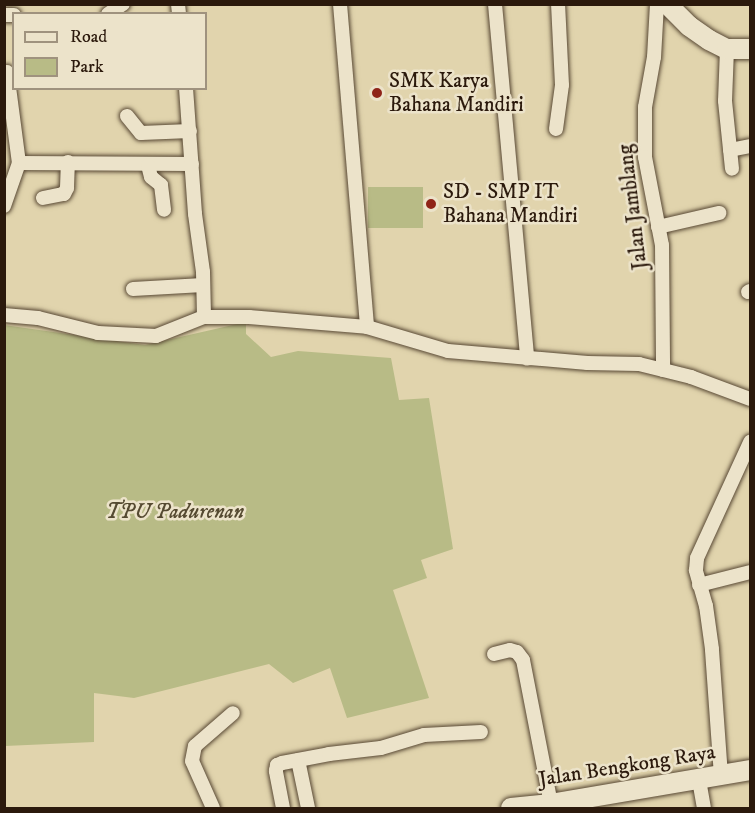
<!DOCTYPE html>
<html>
<head>
<meta charset="utf-8">
<style>
  body { margin:0 }
  #map { position:relative; width:755px; height:813px; overflow:hidden; background:#e1d4ad; font-family:"IM FELL DW Pica",serif }
  div>[style] { position:absolute }
  .green>* { inset:0; background:#b8bb86; transform-origin:0 0 }
  .roads { filter:drop-shadow(0 0 2px #584834) drop-shadow(0 0 2px #584834) }
  .street>* { height:14px; margin:-7px; padding:0 7px; transform-origin:7px; border-radius:7px; background:#ece3ca }
  .secondary>* { height:20px; margin:-10px; padding:0 10px; transform-origin:10px; border-radius:10px; background:#ece3ca }
  .dots>* { width:16px; height:16px; translate:-50% -50%; box-sizing:border-box; border:3px solid #ece3ca; border-radius:50% }
  span { translate:-50% -50%; white-space:nowrap; text-align:center; line-height:1.15; -webkit-text-stroke:5px #ece3ca; paint-order:stroke }
  .poi-label { font-size:21px; color:#2b190c }
  .left { translate:0 -50%; text-align:left }
  .street-label { font-size:21px; color:#2b190c }
  .park-label { font-size:21px; color:#554a31; font-style:italic }
  .frame { position:absolute; inset:0; border:6px solid #2b190c; pointer-events:none }
  .legend { position:absolute; left:12px; top:12px; width:195px; height:78px; box-sizing:border-box; background:#ece3ca; border:2px solid #9f927e; margin:0; padding:8px 10px; list-style:none; font-size:18px; color:#2b190c }
  .legend li { display:flex; align-items:center; gap:12px; height:30px }
  .legend b { width:30px; border:2px solid #9f927e }
</style>
</head>
<body>
<div id="map">
  <div class="green">
    <i style="left:423px;top:187px;width:41px;height:55px;rotate:90deg"></i>
    <i style="clip-path:polygon(246px 322px,246px 334px,271px 357px,298px 351px,391px 358px,399px 400px,429px 398px,453px 549px,421px 560px,427px 578px,393px 590px,429px 698px,347px 718px,330px 668px,293px 683px,269px 664px,134px 698px,94px 693px,94px 742px,5px 746px,4px 325px,145px 345px)"></i>
  </div>
  <div class="roads">
    <div class="street">
      <i style="left:178px;top:4px;width:10px;rotate:84deg"></i>
      <i style="left:340px;top:4px;width:324px;rotate:85.2deg"></i>
      <i style="left:495px;top:4px;width:356px;rotate:84.8deg"></i>
      <i style="left:657px;top:4px;width:53px;rotate:93.2deg"></i>
      <i style="left:654px;top:57px;width:51px;rotate:100.2deg"></i>
      <i style="left:645px;top:107px;width:50px;rotate:90deg"></i>
      <i style="left:645px;top:157px;width:90px;rotate:79.1deg"></i>
      <i style="left:662px;top:245px;width:125px;rotate:89.5deg"></i>
      <i style="left:108px;top:14px;width:18px;rotate:-34deg"></i>
      <i style="left:4px;top:15px;width:10px"></i>
      <i style="left:727px;top:49px;width:52px;rotate:92.2deg"></i>
      <i style="left:725px;top:101px;width:68px;rotate:84.1deg"></i>
      <i style="left:7px;top:72px;width:92px;rotate:82.5deg"></i>
      <i style="left:19px;top:163px;width:173px;rotate:0.3deg"></i>
      <i style="left:186px;top:88px;width:126px;rotate:85.9deg"></i>
      <i style="left:195px;top:214px;width:59px;rotate:82.1deg"></i>
      <i style="left:203px;top:272px;width:45px;rotate:88.7deg"></i>
      <i style="left:127px;top:116px;width:22px;rotate:51deg"></i>
      <i style="left:141px;top:133px;width:49px;rotate:-2.3deg"></i>
      <i style="left:556px;top:129px;width:44px;rotate:-82.2deg"></i>
      <i style="left:562px;top:85px;width:81px;rotate:-92.8deg"></i>
      <i style="left:730px;top:150px;width:20px;rotate:-11deg"></i>
      <i style="left:148px;top:165px;width:12px;rotate:76deg"></i>
      <i style="left:151px;top:177px;width:13px;rotate:39deg"></i>
      <i style="left:161px;top:185px;width:25px;rotate:83deg"></i>
      <i style="left:43px;top:198px;width:21px;rotate:-11deg"></i>
      <i style="left:64px;top:194px;width:7px;rotate:-63deg"></i>
      <i style="left:67px;top:188px;width:26px;rotate:-88deg"></i>
      <i style="left:4px;top:206px;width:46px;rotate:-70.8deg"></i>
      <i style="left:658px;top:227px;width:63px;rotate:-12.9deg"></i>
      <i style="left:133px;top:289px;width:70px;rotate:-3.3deg"></i>
      <i style="left:748px;top:292px;width:2px;rotate:-27deg"></i>
      <i style="left:4px;top:315px;width:34px;rotate:5deg"></i>
      <i style="left:38px;top:318px;width:62px;rotate:14deg"></i>
      <i style="left:98px;top:333px;width:58px;rotate:3deg"></i>
      <i style="left:156px;top:336px;width:52px;rotate:-21.6deg"></i>
      <i style="left:204px;top:317px;width:45px"></i>
      <i style="left:249px;top:317px;width:118px;rotate:4.8deg"></i>
      <i style="left:367px;top:327px;width:84px;rotate:16.5deg"></i>
      <i style="left:448px;top:351px;width:140px;rotate:4.9deg"></i>
      <i style="left:587px;top:363px;width:52px;rotate:1.1deg"></i>
      <i style="left:639px;top:364px;width:54px;rotate:14deg"></i>
      <i style="left:691px;top:377px;width:63px;rotate:20.4deg"></i>
      <i style="left:699px;top:585px;width:53px;rotate:-14.3deg"></i>
      <i style="left:494px;top:654px;width:16px;rotate:-14deg"></i>
      <i style="left:510px;top:650px;width:7px;rotate:16deg"></i>
      <i style="left:517px;top:652px;width:10px;rotate:53deg"></i>
      <i style="left:523px;top:660px;width:147px;rotate:79deg"></i>
      <i style="left:298px;top:760px;width:49px;rotate:78.2deg"></i>
      <i style="left:721px;top:776px;width:127px;rotate:-94.1deg"></i>
      <i style="left:712px;top:649px;width:43px;rotate:-97.9deg"></i>
      <i style="left:706px;top:606px;width:37px;rotate:-106deg"></i>
      <i style="left:696px;top:570px;width:12px;rotate:-85deg"></i>
      <i style="left:697px;top:558px;width:128px;rotate:-65.4deg"></i>
      <i style="left:699px;top:780px;width:28px;rotate:80deg"></i>
      <i style="left:213px;top:808px;width:51px;rotate:-114.1deg"></i>
      <i style="left:192px;top:761px;width:15px;rotate:-79deg"></i>
      <i style="left:195px;top:746px;width:50px;rotate:-41deg"></i>
      <i style="left:283px;top:808px;width:38px;rotate:-101deg"></i>
      <i style="left:276px;top:771px;width:6px;rotate:-81deg"></i>
      <i style="left:277px;top:765px;width:5px;rotate:-22deg"></i>
      <i style="left:282px;top:763px;width:48px;rotate:-10.8deg"></i>
      <i style="left:329px;top:754px;width:52px;rotate:-6.6deg"></i>
      <i style="left:381px;top:748px;width:45px;rotate:-16.8deg"></i>
      <i style="left:424px;top:735px;width:57px;rotate:-3deg"></i>
    </div>
    <div class="secondary">
      <i style="left:667px;top:4px;width:31px;rotate:45deg"></i>
      <i style="left:689px;top:26px;width:24px;rotate:35deg"></i>
      <i style="left:709px;top:40px;width:20px;rotate:27deg"></i>
      <i style="left:727px;top:49px;width:23px"></i>
      <i style="left:511px;top:808px;width:40px;rotate:-5.7deg"></i>
      <i style="left:551px;top:804px;width:202px;rotate:-9.7deg"></i>
    </div>
  </div>
  <div class="dots">
    <i style="left:377px;top:93px;background:#8f2418"></i>
    <i style="left:431px;top:204px;background:#8f2418"></i>
  </div>
  <div class="poi-label">
    <span class="left" style="left:389px;top:93px">SMK Karya<br>Bahana Mandiri</span>
    <span class="left" style="left:443px;top:204px">SD - SMP IT<br>Bahana Mandiri</span>
  </div>
  <div class="street-label">
    <span style="left:633px;top:207px;rotate:-97deg">Jalan Jamblang</span>
    <span style="left:627px;top:766px;rotate:-9deg">Jalan Bengkong Raya</span>
  </div>
  <div class="park-label">
    <span style="left:175px;top:512px">TPU Padurenan</span>
  </div>
  <div class="frame"></div>
  <ul class="legend">
  <li><b style="height:8px;background:#ece3ca"></b>Road</li>
  <li><b style="height:16px;background:#b8bb86"></b>Park</li>
  </ul>
</div>
</body>
</html>
